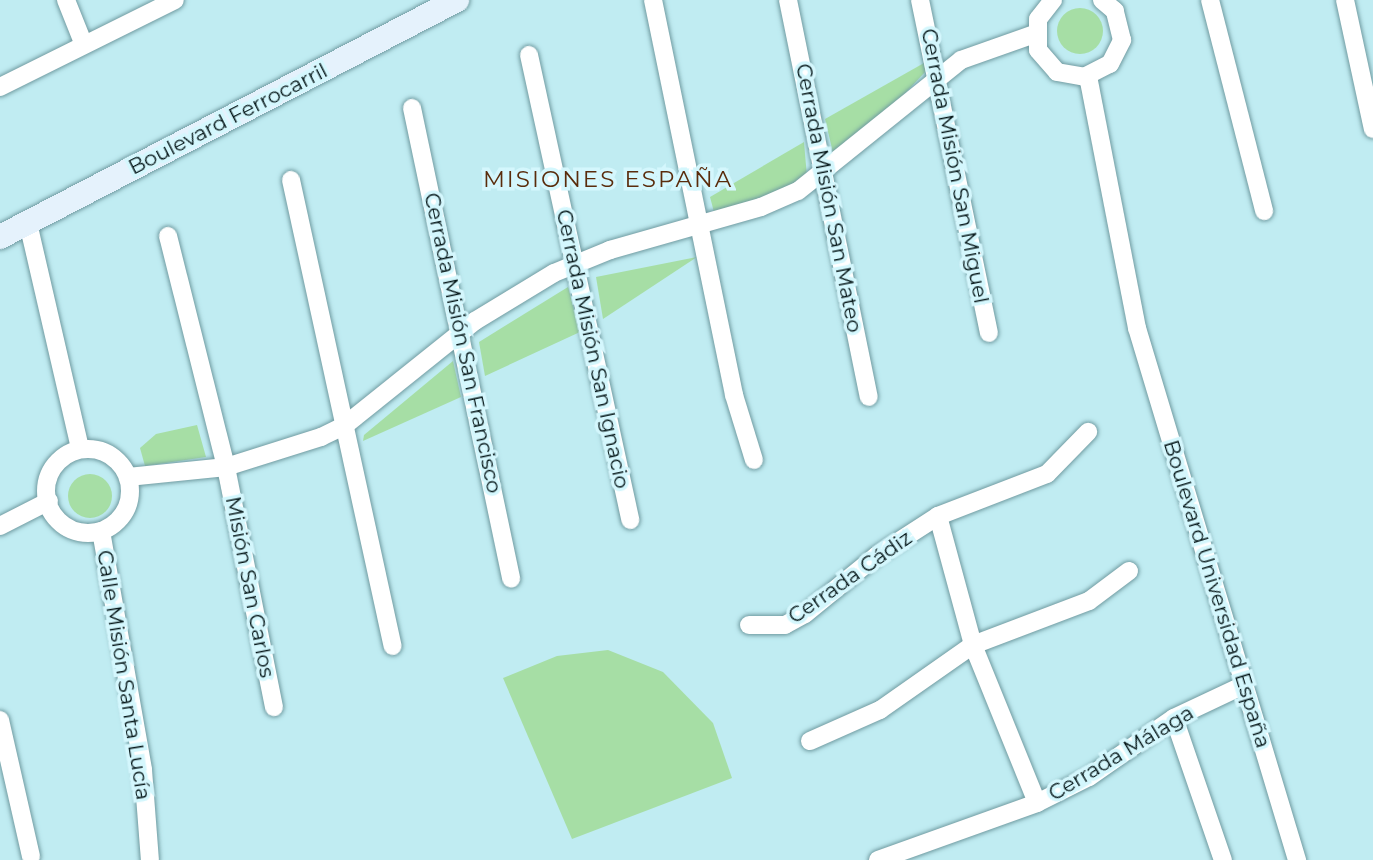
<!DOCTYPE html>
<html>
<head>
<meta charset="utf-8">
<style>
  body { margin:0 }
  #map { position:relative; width:1373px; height:860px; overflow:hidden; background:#c0ecf2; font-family:Montserrat,sans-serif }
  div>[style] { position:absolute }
  .green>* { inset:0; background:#a6dea5 }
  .round { border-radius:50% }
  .roads { filter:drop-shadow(0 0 2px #709ba1) drop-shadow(0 0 2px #709ba1) }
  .minor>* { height:18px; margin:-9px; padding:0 9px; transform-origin:9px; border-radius:9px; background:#fff }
  .minor>.ring { margin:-9px; padding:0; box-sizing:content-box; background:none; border:18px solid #fff; border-radius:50% }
  .secondary>* { height:24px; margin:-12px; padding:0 12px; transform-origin:12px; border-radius:12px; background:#e5f2fc }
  span { translate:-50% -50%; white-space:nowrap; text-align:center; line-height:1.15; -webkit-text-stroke:7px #d4f7fd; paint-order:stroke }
  .street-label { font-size:21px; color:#051618 }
  .neighbourhood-label { font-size:23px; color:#5a2c0c; letter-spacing:2px }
</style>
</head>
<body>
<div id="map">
  <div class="green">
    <i class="round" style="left:1057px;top:8px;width:46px;height:46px"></i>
    <i style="clip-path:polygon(924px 63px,926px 71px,881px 119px,834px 157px,825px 119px)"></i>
    <i style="clip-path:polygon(804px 142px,807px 177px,766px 198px,714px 212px,710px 197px)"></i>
    <i style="clip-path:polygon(697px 257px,603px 319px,596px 277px)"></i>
    <i style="clip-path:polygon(568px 287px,580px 332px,485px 376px,479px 342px)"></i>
    <i style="clip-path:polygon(453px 361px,461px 397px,363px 441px,364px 435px)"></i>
    <i style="clip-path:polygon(197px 425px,206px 457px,145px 466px,140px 448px,156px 434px)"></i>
    <i class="round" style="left:68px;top:474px;width:44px;height:44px"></i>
    <i style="clip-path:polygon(608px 650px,663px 672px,713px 723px,732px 778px,572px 839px,503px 678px,557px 656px)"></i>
  </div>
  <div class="roads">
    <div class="minor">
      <i style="left:66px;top:0;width:48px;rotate:68.2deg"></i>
      <i style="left:653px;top:0;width:403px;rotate:78.4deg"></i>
      <i style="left:734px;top:395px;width:68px;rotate:72.9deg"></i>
      <i style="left:788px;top:0;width:405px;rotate:78.5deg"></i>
      <i style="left:920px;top:0;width:340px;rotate:78.3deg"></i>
      <i style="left:1053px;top:0;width:24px;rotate:128deg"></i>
      <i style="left:1038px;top:19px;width:31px;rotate:90deg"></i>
      <i style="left:1038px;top:50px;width:29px;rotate:49deg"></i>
      <i style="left:1057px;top:72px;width:27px;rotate:10deg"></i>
      <i style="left:1084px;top:77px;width:29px;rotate:-27deg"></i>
      <i style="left:1110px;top:64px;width:27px;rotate:-63deg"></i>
      <i style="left:1122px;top:40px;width:30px;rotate:-104deg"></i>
      <i style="left:1115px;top:11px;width:17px;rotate:-140deg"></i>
      <i style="left:1210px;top:0;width:218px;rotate:75.6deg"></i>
      <i style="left:1345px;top:0;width:132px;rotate:77.8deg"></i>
      <i style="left:529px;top:55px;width:476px;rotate:77.7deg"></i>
      <i style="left:1088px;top:76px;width:257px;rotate:79deg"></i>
      <i style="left:1137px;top:328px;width:556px;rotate:73.26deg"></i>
      <i style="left:0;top:87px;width:195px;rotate:-26.4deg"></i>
      <i style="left:412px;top:108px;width:481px;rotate:78.1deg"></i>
      <i style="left:291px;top:180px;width:477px;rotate:77.7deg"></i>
      <i style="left:28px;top:223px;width:232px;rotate:77deg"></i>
      <i style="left:168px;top:236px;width:238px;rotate:75.9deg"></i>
      <i style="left:226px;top:467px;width:245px;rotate:78.7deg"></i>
      <i class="ring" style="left:46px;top:449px;width:66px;height:66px"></i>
      <i style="left:128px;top:477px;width:99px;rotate:-5.8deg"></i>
      <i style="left:226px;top:467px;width:100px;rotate:-17.5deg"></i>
      <i style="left:321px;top:437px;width:25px;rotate:-26deg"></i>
      <i style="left:344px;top:426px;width:168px;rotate:-38.7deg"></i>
      <i style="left:475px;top:321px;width:92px;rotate:-31.3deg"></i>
      <i style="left:554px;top:273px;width:61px;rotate:-22.3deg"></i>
      <i style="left:610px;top:250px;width:157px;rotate:-15.9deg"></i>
      <i style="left:761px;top:207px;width:40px;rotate:-23.4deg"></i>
      <i style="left:798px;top:191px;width:209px;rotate:-38.8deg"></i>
      <i style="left:961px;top:60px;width:78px;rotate:-19.4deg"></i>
      <i style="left:938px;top:516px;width:134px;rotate:74.8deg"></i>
      <i style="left:973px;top:645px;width:170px;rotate:67.9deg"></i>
      <i style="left:0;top:526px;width:55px;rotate:-27deg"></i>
      <i style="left:101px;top:531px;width:243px;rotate:80deg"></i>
      <i style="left:143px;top:770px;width:90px;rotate:85.6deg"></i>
      <i style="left:749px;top:625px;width:36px"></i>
      <i style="left:785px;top:625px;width:23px;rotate:-29deg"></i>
      <i style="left:805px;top:614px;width:92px;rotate:-39.2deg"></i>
      <i style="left:876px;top:556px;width:74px;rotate:-32.8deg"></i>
      <i style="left:938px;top:516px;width:117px;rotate:-21.1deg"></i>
      <i style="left:1047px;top:474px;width:59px;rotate:-45.7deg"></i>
      <i style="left:1174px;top:718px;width:150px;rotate:71deg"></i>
      <i style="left:0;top:720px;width:140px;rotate:77.2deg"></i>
      <i style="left:810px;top:741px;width:77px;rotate:-23.9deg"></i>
      <i style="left:880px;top:710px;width:113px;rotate:-35deg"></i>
      <i style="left:973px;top:645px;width:124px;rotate:-20.8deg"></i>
      <i style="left:1089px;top:601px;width:50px;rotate:-36.9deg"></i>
      <i style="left:878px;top:860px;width:169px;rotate:-19.7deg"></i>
      <i style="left:1037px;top:803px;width:58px;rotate:-26.6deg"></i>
      <i style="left:1089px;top:777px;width:103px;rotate:-34.8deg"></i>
      <i style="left:1174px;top:718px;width:77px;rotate:-25.2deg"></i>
    </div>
    <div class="secondary">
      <i style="left:0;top:237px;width:515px;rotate:-27.41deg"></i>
    </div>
  </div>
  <div class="street-label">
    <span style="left:228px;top:119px;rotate:-27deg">Boulevard Ferrocarril</span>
    <span style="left:955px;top:166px;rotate:79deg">Cerrada Misión San Miguel</span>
    <span style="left:829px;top:198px;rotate:79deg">Cerrada Misión San Mateo</span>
    <span style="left:463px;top:343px;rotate:78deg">Cerrada Misión San Francisco</span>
    <span style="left:593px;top:349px;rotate:78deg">Cerrada Misión San Ignacio</span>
    <span style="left:850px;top:577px;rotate:-35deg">Cerrada Cádiz</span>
    <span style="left:250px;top:587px;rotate:79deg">Misión San Carlos</span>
    <span style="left:1217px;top:594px;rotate:73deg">Boulevard Universidad España</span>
    <span style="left:124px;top:675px;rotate:81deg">Calle Misión Santa Lucía</span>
    <span style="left:1121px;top:753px;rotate:-31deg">Cerrada Málaga</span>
  </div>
  <div class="neighbourhood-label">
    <span style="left:608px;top:179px">MISIONES ESPAÑA</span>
  </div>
</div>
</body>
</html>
